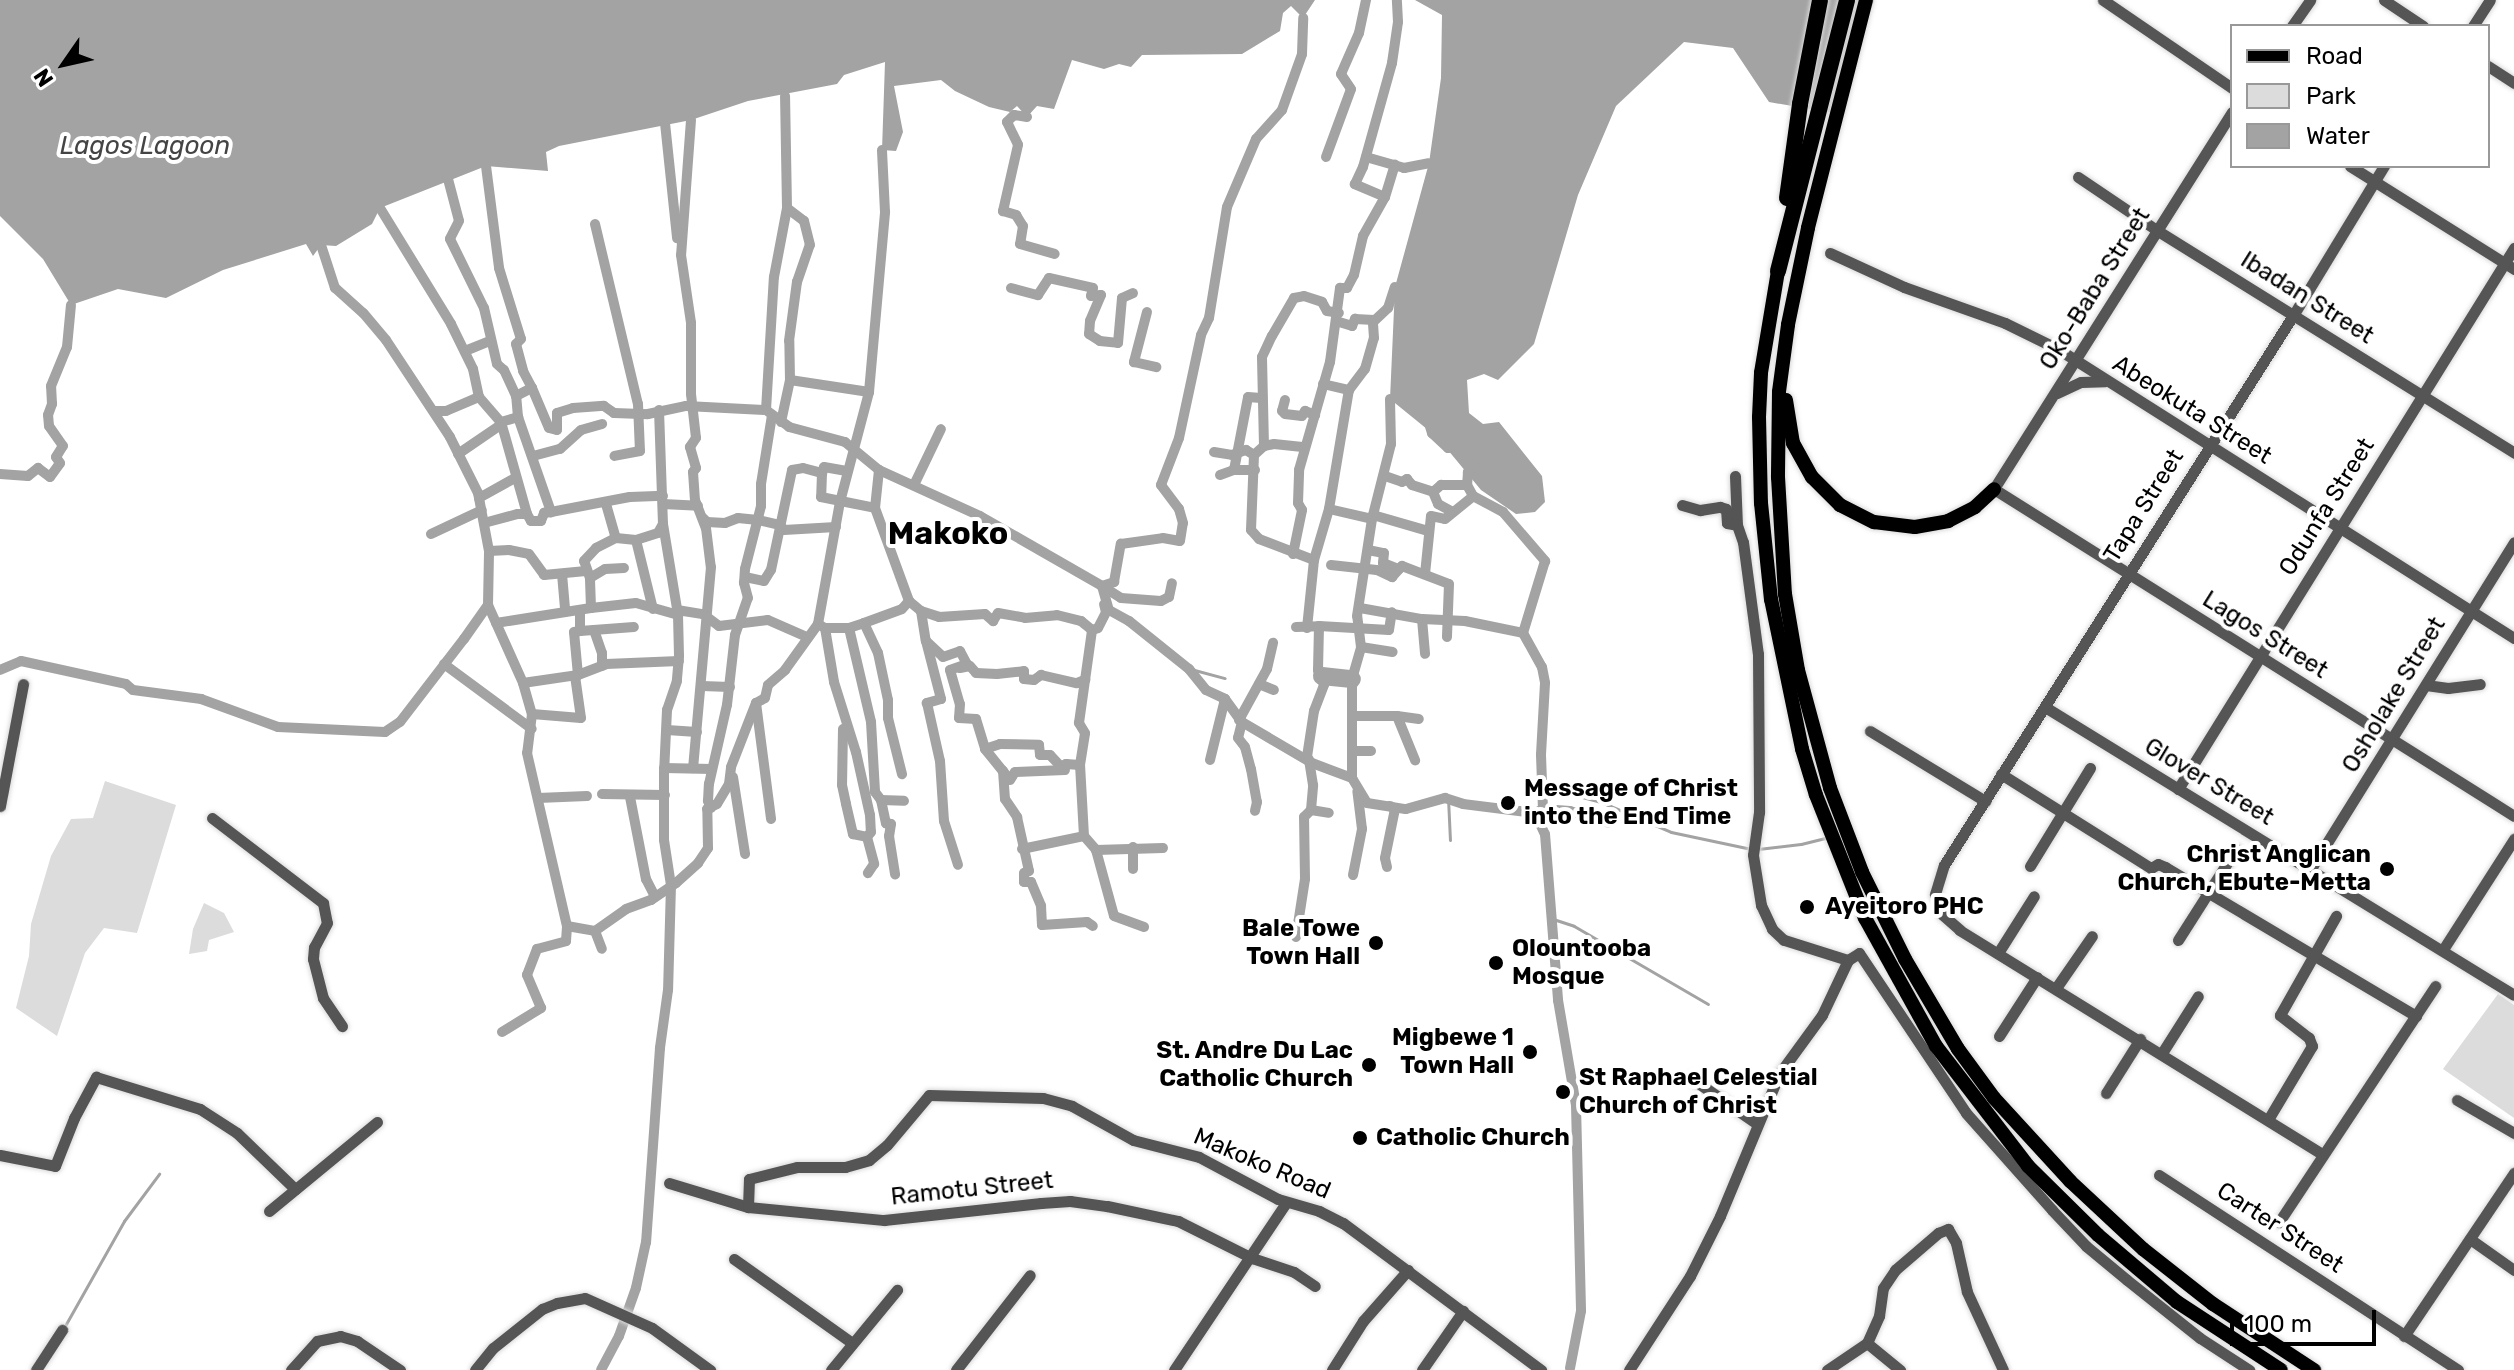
<!DOCTYPE html>
<html>
<head>
<meta charset="utf-8">
<style>
  body { margin:0 }
  #map { position:relative; width:2514px; height:1370px; overflow:hidden; background:#fff; font-family:Rubik,sans-serif }
  div>[style] { position:absolute }
  .green>* { inset:0; background:#dcdcdc }
  .water>* { inset:0; background:#a3a3a3 }
  .stream>* { height:3px; margin:-1.5px; padding:0 1.5px; transform-origin:1.5px; border-radius:1.5px; background:#a3a3a3 }
  .canal>* { height:10px; margin:-5px; padding:0 5px; transform-origin:5px; border-radius:5px; background:#a3a3a3 }
  .river>* { height:18px; margin:-9px; padding:0 9px; transform-origin:9px; border-radius:9px; background:#a3a3a3 }
  .roads { filter:drop-shadow(0 0 2px #dbdbdb) drop-shadow(0 0 2px #dbdbdb) }
  .minor>* { height:11px; margin:-5.5px; padding:0 5.5px; transform-origin:5.5px; border-radius:5.5px; background:#555 }
  .major>* { height:14px; margin:-7px; padding:0 7px; transform-origin:7px; border-radius:7px; background:#000 }
  .highway>* { height:16px; margin:-8px; padding:0 8px; transform-origin:8px; border-radius:8px; background:#000 }
  .dots>* { width:22px; height:22px; translate:-50% -50%; box-sizing:border-box; border:4px solid #fff; border-radius:50% }
  span { translate:-50% -50%; white-space:nowrap; text-align:center; line-height:1.15; -webkit-text-stroke:8px #fff; paint-order:stroke }
  .street-label { font-size:24px; color:#000 }
  .poi-label { font-size:24px; color:#000; font-weight:700 }
  .left { translate:0 -50%; text-align:left }
  .right { translate:-100% -50%; text-align:right }
  .water-label { font-size:26px; color:#444; font-style:italic }
  .district-label { font-size:32px; color:#000; font-weight:700 }
  .legend { position:absolute; left:2230px; top:24px; width:260px; height:144px; box-sizing:border-box; background:#fff; border:2px solid #999; margin:0; padding:10px 14px; list-style:none; font-size:24px; color:#000 }
  .legend li { display:flex; align-items:center; gap:16px; height:40px }
  .legend b { width:40px; border:2px solid #999 }
  .north { position:absolute; left:24px; top:24px; width:80px; height:80px; -webkit-text-stroke:6px #fff; paint-order:stroke; rotate:236deg; font-size:22px; font-weight:700; line-height:32px; text-align:center; color:#000 }
  .north::after { content:''; display:block; margin:auto; width:28px; height:36px; background:#000; clip-path:polygon(50% 0,100% 100%,50% 72%,0 100%) }
  .scale { position:absolute; left:2230px; top:1310px; width:146px; height:36px; box-sizing:border-box; border:4px solid #000; border-top:0; padding-left:10px; font-size:24px; line-height:28px; white-space:nowrap; color:#000; -webkit-text-stroke:6px #fff; paint-order:stroke }
</style>
</head>
<body>
<div id="map">
  <div class="green">
    <i style="clip-path:polygon(105px 781px,176px 805px,137px 933px,104px 928px,85px 953px,57px 1036px,16px 1008px,29px 956px,31px 924px,51px 856px,71px 819px,93px 818px)"></i>
    <i style="clip-path:polygon(204px 903px,224px 913px,234px 932px,209px 940px,207px 951px,189px 954px,193px 929px)"></i>
    <i style="clip-path:polygon(2498px 994px,2514px 1005px,2514px 1118px,2443px 1069px)"></i>
  </div>
  <div class="water">
    <i style="clip-path:polygon(0 0,1315px 0,1303px 18px,1291px 6px,1283px 13px,1280px 31px,1242px 54px,1142px 55px,1131px 67px,1119px 64px,1104px 69px,1072px 60px,1054px 109px,1037px 106px,1027px 117px,1017px 106px,1010px 112px,989px 107px,955px 91px,941px 80px,894px 86px,903px 132px,896px 151px,882px 150px,885px 62px,844px 75px,837px 84px,748px 101px,691px 120px,559px 146px,546px 152px,548px 171px,486px 166px,380px 208px,372px 224px,336px 246px,321px 245px,313px 256px,306px 244px,223px 270px,166px 298px,118px 289px,71px 305px,43px 259px,0 216px)"></i>
    <i style="clip-path:polygon(1415px 0,1874px 0,1839px 114px,1769px 102px,1733px 48px,1684px 42px,1616px 106px,1578px 195px,1534px 344px,1498px 380px,1484px 374px,1467px 380px,1469px 413px,1483px 424px,1499px 422px,1542px 476px,1545px 502px,1535px 512px,1516px 514px,1481px 490px,1438px 438px,1390px 399px,1395px 287px,1429px 163px,1441px 78px,1442px 15px)"></i>
  </div>
  <div class="stream">
    <i style="left:1187px;top:668px;width:39px;rotate:15deg"></i>
    <i style="left:1544px;top:787px;width:59px;rotate:14.7deg"></i>
    <i style="left:1601px;top:802px;width:76px;rotate:23.2deg"></i>
    <i style="left:1671px;top:832px;width:82px;rotate:12deg"></i>
    <i style="left:1448px;top:798px;width:42px;rotate:87.3deg"></i>
    <i style="left:1758px;top:849px;width:43px;rotate:-6.6deg"></i>
    <i style="left:1801px;top:844px;width:29px;rotate:-14deg"></i>
    <i style="left:1550px;top:918px;width:25px;rotate:18deg"></i>
    <i style="left:1574px;top:926px;width:155px;rotate:30.2deg"></i>
    <i style="left:66px;top:1324px;width:118px;rotate:-60.6deg"></i>
    <i style="left:124px;top:1221px;width:59px;rotate:-53.3deg"></i>
    <i style="left:1569px;top:1370px;width:2px;rotate:-63deg"></i>
  </div>
  <div class="canal">
    <i style="left:1027px;top:117px;width:13px;rotate:-171deg"></i>
    <i style="left:1014px;top:115px;width:10px;rotate:135deg"></i>
    <i style="left:1007px;top:122px;width:25px;rotate:64deg"></i>
    <i style="left:1018px;top:145px;width:68px;rotate:102.8deg"></i>
    <i style="left:1003px;top:211px;width:14px;rotate:17deg"></i>
    <i style="left:1016px;top:215px;width:13px;rotate:58deg"></i>
    <i style="left:1023px;top:226px;width:18px;rotate:99deg"></i>
    <i style="left:1020px;top:244px;width:36px;rotate:16deg"></i>
    <i style="left:691px;top:120px;width:135px;rotate:94.2deg"></i>
    <i style="left:681px;top:255px;width:69px;rotate:81.6deg"></i>
    <i style="left:691px;top:323px;width:71px;rotate:90deg"></i>
    <i style="left:691px;top:394px;width:44px;rotate:83.5deg"></i>
    <i style="left:696px;top:438px;width:11px;rotate:124deg"></i>
    <i style="left:690px;top:447px;width:22px;rotate:74deg"></i>
    <i style="left:696px;top:468px;width:5px;rotate:127deg"></i>
    <i style="left:693px;top:472px;width:28px;rotate:86deg"></i>
    <i style="left:695px;top:500px;width:30px;rotate:69deg"></i>
    <i style="left:706px;top:528px;width:39px;rotate:83deg"></i>
    <i style="left:711px;top:567px;width:202px;rotate:95.1deg"></i>
    <i style="left:665px;top:123px;width:116px;rotate:84deg"></i>
    <i style="left:1326px;top:157px;width:72px;rotate:-69.8deg"></i>
    <i style="left:1351px;top:89px;width:18px;rotate:-124deg"></i>
    <i style="left:1341px;top:74px;width:45px;rotate:-66.3deg"></i>
    <i style="left:1359px;top:33px;width:34px;rotate:-78deg"></i>
    <i style="left:1366px;top:157px;width:40px;rotate:16deg"></i>
    <i style="left:1404px;top:168px;width:25px;rotate:-11deg"></i>
    <i style="left:486px;top:166px;width:103px;rotate:82.7deg"></i>
    <i style="left:499px;top:268px;width:74px;rotate:72.8deg"></i>
    <i style="left:521px;top:339px;width:7px;rotate:135deg"></i>
    <i style="left:516px;top:344px;width:28px;rotate:75deg"></i>
    <i style="left:523px;top:371px;width:19px;rotate:62deg"></i>
    <i style="left:448px;top:179px;width:43px;rotate:75.3deg"></i>
    <i style="left:459px;top:221px;width:20px;rotate:117deg"></i>
    <i style="left:450px;top:239px;width:77px;rotate:63.8deg"></i>
    <i style="left:484px;top:308px;width:57px;rotate:76.9deg"></i>
    <i style="left:497px;top:364px;width:9px;rotate:41deg"></i>
    <i style="left:504px;top:370px;width:29px;rotate:65deg"></i>
    <i style="left:1385px;top:197px;width:33px;rotate:-157deg"></i>
    <i style="left:1355px;top:184px;width:19px;rotate:-65deg"></i>
    <i style="left:1363px;top:167px;width:108px;rotate:-74.4deg"></i>
    <i style="left:1392px;top:63px;width:41px;rotate:-81.7deg"></i>
    <i style="left:1398px;top:22px;width:22px;rotate:-93deg"></i>
    <i style="left:380px;top:208px;width:136px;rotate:58.5deg"></i>
    <i style="left:451px;top:324px;width:50px;rotate:63.9deg"></i>
    <i style="left:473px;top:369px;width:29px;rotate:78deg"></i>
    <i style="left:595px;top:224px;width:185px;rotate:76.6deg"></i>
    <i style="left:638px;top:404px;width:47px;rotate:87.6deg"></i>
    <i style="left:640px;top:451px;width:26px;rotate:169deg"></i>
    <i style="left:1011px;top:288px;width:28px;rotate:15deg"></i>
    <i style="left:1038px;top:295px;width:20px;rotate:-57deg"></i>
    <i style="left:1049px;top:278px;width:45px;rotate:12.8deg"></i>
    <i style="left:1093px;top:288px;width:8px;rotate:104deg"></i>
    <i style="left:1091px;top:296px;width:10px;rotate:-6deg"></i>
    <i style="left:1101px;top:295px;width:28px;rotate:113deg"></i>
    <i style="left:1090px;top:321px;width:13px;rotate:94deg"></i>
    <i style="left:1089px;top:334px;width:13px;rotate:32deg"></i>
    <i style="left:1100px;top:341px;width:18px;rotate:6deg"></i>
    <i style="left:1118px;top:343px;width:45px;rotate:-84.9deg"></i>
    <i style="left:1122px;top:298px;width:12px;rotate:-24deg"></i>
    <i style="left:1147px;top:312px;width:52px;rotate:104.6deg"></i>
    <i style="left:1134px;top:362px;width:23px;rotate:13deg"></i>
    <i style="left:1336px;top:321px;width:17px;rotate:17deg"></i>
    <i style="left:1352px;top:326px;width:8px;rotate:-67deg"></i>
    <i style="left:1355px;top:319px;width:19px;rotate:3deg"></i>
    <i style="left:465px;top:351px;width:27px;rotate:-22deg"></i>
    <i style="left:790px;top:380px;width:80px;rotate:8.6deg"></i>
    <i style="left:1323px;top:384px;width:27px;rotate:13deg"></i>
    <i style="left:1285px;top:400px;width:11px;rotate:105deg"></i>
    <i style="left:1282px;top:411px;width:4px;rotate:45deg"></i>
    <i style="left:1285px;top:414px;width:17px;rotate:7deg"></i>
    <i style="left:1302px;top:416px;width:6px;rotate:-59deg"></i>
    <i style="left:1305px;top:411px;width:11px;rotate:22deg"></i>
    <i style="left:659px;top:410px;width:114px;rotate:88deg"></i>
    <i style="left:663px;top:524px;width:92px;rotate:80.6deg"></i>
    <i style="left:766px;top:410px;width:133px;rotate:-86.6deg"></i>
    <i style="left:774px;top:277px;width:70px;rotate:-79.3deg"></i>
    <i style="left:787px;top:208px;width:112px;rotate:-91deg"></i>
    <i style="left:434px;top:411px;width:12px"></i>
    <i style="left:446px;top:411px;width:36px;rotate:-23deg"></i>
    <i style="left:479px;top:397px;width:33px;rotate:49deg"></i>
    <i style="left:501px;top:422px;width:18px;rotate:-16deg"></i>
    <i style="left:518px;top:417px;width:21px;rotate:-95deg"></i>
    <i style="left:516px;top:396px;width:18px;rotate:-27deg"></i>
    <i style="left:532px;top:388px;width:43px;rotate:67deg"></i>
    <i style="left:549px;top:428px;width:8px;rotate:14deg"></i>
    <i style="left:557px;top:430px;width:17px;rotate:-90deg"></i>
    <i style="left:557px;top:413px;width:17px;rotate:-17deg"></i>
    <i style="left:573px;top:408px;width:31px;rotate:-4deg"></i>
    <i style="left:604px;top:406px;width:12px;rotate:35deg"></i>
    <i style="left:614px;top:413px;width:34px;rotate:2deg"></i>
    <i style="left:648px;top:414px;width:39px;rotate:-12deg"></i>
    <i style="left:686px;top:406px;width:80px;rotate:2.9deg"></i>
    <i style="left:766px;top:410px;width:29px;rotate:36deg"></i>
    <i style="left:789px;top:427px;width:58px;rotate:15deg"></i>
    <i style="left:845px;top:442px;width:44px;rotate:39.5deg"></i>
    <i style="left:879px;top:470px;width:111px;rotate:24.5deg"></i>
    <i style="left:980px;top:516px;width:141px;rotate:29.8deg"></i>
    <i style="left:1102px;top:586px;width:25px;rotate:74deg"></i>
    <i style="left:1109px;top:610px;width:23px;rotate:29deg"></i>
    <i style="left:1129px;top:621px;width:77px;rotate:38.7deg"></i>
    <i style="left:1189px;top:669px;width:27px;rotate:51deg"></i>
    <i style="left:1206px;top:690px;width:21px;rotate:25deg"></i>
    <i style="left:1225px;top:699px;width:29px;rotate:54deg"></i>
    <i style="left:1242px;top:722px;width:81px;rotate:30.4deg"></i>
    <i style="left:1312px;top:763px;width:43px;rotate:20.6deg"></i>
    <i style="left:1352px;top:778px;width:29px;rotate:59deg"></i>
    <i style="left:1367px;top:803px;width:39px;rotate:9deg"></i>
    <i style="left:1406px;top:809px;width:41px;rotate:-15.8deg"></i>
    <i style="left:1445px;top:798px;width:19px;rotate:18deg"></i>
    <i style="left:1463px;top:804px;width:73px;rotate:7.1deg"></i>
    <i style="left:518px;top:417px;width:101px;rotate:70.8deg"></i>
    <i style="left:551px;top:512px;width:80px;rotate:-10.8deg"></i>
    <i style="left:630px;top:497px;width:33px;rotate:-2deg"></i>
    <i style="left:1428px;top:420px;width:14px;rotate:73deg"></i>
    <i style="left:1432px;top:433px;width:22px;rotate:43deg"></i>
    <i style="left:1448px;top:448px;width:8px;rotate:-23deg"></i>
    <i style="left:501px;top:422px;width:96px;rotate:74.2deg"></i>
    <i style="left:781px;top:422px;width:43px;rotate:-77.9deg"></i>
    <i style="left:790px;top:380px;width:39px;rotate:-91deg"></i>
    <i style="left:789px;top:341px;width:60px;rotate:-82.3deg"></i>
    <i style="left:797px;top:282px;width:39px;rotate:-71deg"></i>
    <i style="left:810px;top:245px;width:25px;rotate:-104deg"></i>
    <i style="left:804px;top:221px;width:21px;rotate:-143deg"></i>
    <i style="left:1264px;top:446px;width:89px;rotate:-91.3deg"></i>
    <i style="left:1262px;top:357px;width:23px;rotate:-65deg"></i>
    <i style="left:1272px;top:336px;width:44px;rotate:-59.9deg"></i>
    <i style="left:1294px;top:298px;width:10px;rotate:-11deg"></i>
    <i style="left:1304px;top:296px;width:19px;rotate:18deg"></i>
    <i style="left:1322px;top:302px;width:10px;rotate:61deg"></i>
    <i style="left:1327px;top:311px;width:12px;rotate:9deg"></i>
    <i style="left:1214px;top:452px;width:18px;rotate:9deg"></i>
    <i style="left:1232px;top:455px;width:15px;rotate:-20deg"></i>
    <i style="left:1246px;top:450px;width:9px;rotate:32deg"></i>
    <i style="left:1254px;top:455px;width:13px;rotate:-42deg"></i>
    <i style="left:1264px;top:446px;width:10px;rotate:-11deg"></i>
    <i style="left:1274px;top:444px;width:31px;rotate:6deg"></i>
    <i style="left:458px;top:454px;width:53px;rotate:-34.3deg"></i>
    <i style="left:1254px;top:455px;width:75px;rotate:92.3deg"></i>
    <i style="left:1251px;top:530px;width:12px;rotate:48deg"></i>
    <i style="left:1259px;top:539px;width:59px;rotate:20.9deg"></i>
    <i style="left:533px;top:456px;width:28px;rotate:-15deg"></i>
    <i style="left:560px;top:449px;width:28px;rotate:-42deg"></i>
    <i style="left:581px;top:430px;width:22px;rotate:-16deg"></i>
    <i style="left:1475px;top:464px;width:11px;rotate:131deg"></i>
    <i style="left:1468px;top:472px;width:13px;rotate:94deg"></i>
    <i style="left:1467px;top:485px;width:13px;rotate:61deg"></i>
    <i style="left:1473px;top:496px;width:34px;rotate:28deg"></i>
    <i style="left:1503px;top:512px;width:65px;rotate:49.4deg"></i>
    <i style="left:1545px;top:561px;width:75px;rotate:107deg"></i>
    <i style="left:1523px;top:633px;width:39px;rotate:61deg"></i>
    <i style="left:1542px;top:667px;width:16px;rotate:79deg"></i>
    <i style="left:1545px;top:683px;width:72px;rotate:93.2deg"></i>
    <i style="left:1541px;top:755px;width:54px;rotate:87.9deg"></i>
    <i style="left:1543px;top:809px;width:9px;rotate:153deg"></i>
    <i style="left:1535px;top:813px;width:23px;rotate:65deg"></i>
    <i style="left:1545px;top:834px;width:167px;rotate:85.5deg"></i>
    <i style="left:1558px;top:1000px;width:107px;rotate:80.3deg"></i>
    <i style="left:1576px;top:1105px;width:206px;rotate:88.6deg"></i>
    <i style="left:1581px;top:1311px;width:58px;rotate:100.9deg"></i>
    <i style="left:879px;top:470px;width:38px;rotate:96deg"></i>
    <i style="left:875px;top:508px;width:99px;rotate:69.9deg"></i>
    <i style="left:909px;top:601px;width:16px;rotate:40deg"></i>
    <i style="left:921px;top:611px;width:30px;rotate:81deg"></i>
    <i style="left:926px;top:641px;width:23px;rotate:43deg"></i>
    <i style="left:943px;top:657px;width:18px;rotate:-19deg"></i>
    <i style="left:960px;top:651px;width:15px;rotate:62deg"></i>
    <i style="left:967px;top:664px;width:18px;rotate:161deg"></i>
    <i style="left:950px;top:670px;width:35px;rotate:74deg"></i>
    <i style="left:960px;top:704px;width:14px;rotate:94deg"></i>
    <i style="left:959px;top:718px;width:17px;rotate:3deg"></i>
    <i style="left:976px;top:719px;width:31px;rotate:73deg"></i>
    <i style="left:985px;top:749px;width:28px;rotate:51deg"></i>
    <i style="left:1003px;top:771px;width:28px;rotate:86deg"></i>
    <i style="left:1005px;top:799px;width:22px;rotate:56deg"></i>
    <i style="left:1017px;top:817px;width:55px;rotate:77.5deg"></i>
    <i style="left:1029px;top:871px;width:5px;rotate:158deg"></i>
    <i style="left:1024px;top:873px;width:9px;rotate:90deg"></i>
    <i style="left:1024px;top:882px;width:7px"></i>
    <i style="left:1031px;top:882px;width:26px;rotate:67deg"></i>
    <i style="left:1041px;top:906px;width:19px;rotate:87deg"></i>
    <i style="left:1042px;top:925px;width:45px;rotate:-3.8deg"></i>
    <i style="left:1087px;top:922px;width:7px;rotate:34deg"></i>
    <i style="left:1234px;top:470px;width:74px;rotate:-79.1deg"></i>
    <i style="left:1248px;top:397px;width:13px;rotate:4deg"></i>
    <i style="left:822px;top:473px;width:24px;rotate:92deg"></i>
    <i style="left:821px;top:497px;width:55px;rotate:11.5deg"></i>
    <i style="left:0;top:474px;width:28px;rotate:4deg"></i>
    <i style="left:28px;top:476px;width:13px;rotate:-39deg"></i>
    <i style="left:38px;top:468px;width:15px;rotate:37deg"></i>
    <i style="left:50px;top:477px;width:17px;rotate:-54deg"></i>
    <i style="left:60px;top:463px;width:7px;rotate:-124deg"></i>
    <i style="left:56px;top:457px;width:13px;rotate:-58deg"></i>
    <i style="left:63px;top:446px;width:24px;rotate:-125deg"></i>
    <i style="left:49px;top:426px;width:11px;rotate:-95deg"></i>
    <i style="left:48px;top:415px;width:12px;rotate:-70deg"></i>
    <i style="left:52px;top:404px;width:18px;rotate:-93deg"></i>
    <i style="left:51px;top:386px;width:42px;rotate:-67.7deg"></i>
    <i style="left:67px;top:347px;width:42px;rotate:-84.6deg"></i>
    <i style="left:1220px;top:475px;width:15px;rotate:-20deg"></i>
    <i style="left:1234px;top:470px;width:21px"></i>
    <i style="left:1385px;top:476px;width:18px;rotate:19deg"></i>
    <i style="left:1402px;top:482px;width:6px;rotate:-31deg"></i>
    <i style="left:1407px;top:479px;width:8px;rotate:50deg"></i>
    <i style="left:1412px;top:485px;width:22px;rotate:18deg"></i>
    <i style="left:1433px;top:492px;width:11px;rotate:-41deg"></i>
    <i style="left:1441px;top:485px;width:26px"></i>
    <i style="left:914px;top:485px;width:62px;rotate:-64.3deg"></i>
    <i style="left:1433px;top:492px;width:13px;rotate:67deg"></i>
    <i style="left:1438px;top:504px;width:15px;rotate:28deg"></i>
    <i style="left:479px;top:498px;width:41px;rotate:-29.1deg"></i>
    <i style="left:606px;top:504px;width:35px;rotate:74deg"></i>
    <i style="left:616px;top:538px;width:20px;rotate:6deg"></i>
    <i style="left:636px;top:540px;width:71px;rotate:76.2deg"></i>
    <i style="left:663px;top:504px;width:35px;rotate:3deg"></i>
    <i style="left:1329px;top:509px;width:44px;rotate:13.1deg"></i>
    <i style="left:1373px;top:515px;width:57px;rotate:16.2deg"></i>
    <i style="left:703px;top:518px;width:6px;rotate:45deg"></i>
    <i style="left:707px;top:522px;width:18px;rotate:3deg"></i>
    <i style="left:725px;top:523px;width:14px;rotate:-21deg"></i>
    <i style="left:738px;top:518px;width:20px;rotate:6deg"></i>
    <i style="left:758px;top:520px;width:23px;rotate:13deg"></i>
    <i style="left:780px;top:525px;width:6px;rotate:51deg"></i>
    <i style="left:784px;top:530px;width:52px;rotate:-3.3deg"></i>
    <i style="left:484px;top:523px;width:35px;rotate:-15deg"></i>
    <i style="left:518px;top:514px;width:9px"></i>
    <i style="left:527px;top:514px;width:8px;rotate:60deg"></i>
    <i style="left:531px;top:521px;width:10px"></i>
    <i style="left:541px;top:521px;width:9px;rotate:-69deg"></i>
    <i style="left:544px;top:513px;width:7px;rotate:-8deg"></i>
    <i style="left:431px;top:534px;width:56px;rotate:-25.2deg"></i>
    <i style="left:636px;top:540px;width:23px;rotate:-18deg"></i>
    <i style="left:658px;top:533px;width:10px;rotate:-61deg"></i>
    <i style="left:1368px;top:550px;width:16px;rotate:11deg"></i>
    <i style="left:1384px;top:553px;width:10px;rotate:96deg"></i>
    <i style="left:1383px;top:563px;width:17px;rotate:21deg"></i>
    <i style="left:489px;top:551px;width:20px;rotate:-3deg"></i>
    <i style="left:509px;top:550px;width:20px;rotate:11deg"></i>
    <i style="left:529px;top:554px;width:26px;rotate:54deg"></i>
    <i style="left:544px;top:575px;width:42px;rotate:-5.4deg"></i>
    <i style="left:1293px;top:554px;width:45px;rotate:-78.4deg"></i>
    <i style="left:1302px;top:510px;width:8px;rotate:-120deg"></i>
    <i style="left:1298px;top:503px;width:33px;rotate:-88deg"></i>
    <i style="left:1299px;top:470px;width:112px;rotate:-74deg"></i>
    <i style="left:1330px;top:362px;width:75px;rotate:-82.3deg"></i>
    <i style="left:1340px;top:288px;width:7px"></i>
    <i style="left:1347px;top:288px;width:15px;rotate:-62deg"></i>
    <i style="left:1354px;top:275px;width:40px;rotate:-77deg"></i>
    <i style="left:1363px;top:236px;width:45px;rotate:-60.6deg"></i>
    <i style="left:1385px;top:197px;width:34px;rotate:-73deg"></i>
    <i style="left:1331px;top:565px;width:46px;rotate:6.2deg"></i>
    <i style="left:1377px;top:570px;width:17px;rotate:25deg"></i>
    <i style="left:1392px;top:577px;width:15px;rotate:-48deg"></i>
    <i style="left:1402px;top:566px;width:50px;rotate:21deg"></i>
    <i style="left:1449px;top:584px;width:53px;rotate:92.2deg"></i>
    <i style="left:562px;top:574px;width:38px;rotate:85deg"></i>
    <i style="left:1425px;top:574px;width:58px;rotate:-84.1deg"></i>
    <i style="left:1431px;top:516px;width:14px;rotate:12deg"></i>
    <i style="left:1445px;top:519px;width:36px;rotate:-39deg"></i>
    <i style="left:745px;top:577px;width:19px;rotate:12deg"></i>
    <i style="left:764px;top:581px;width:13px;rotate:-58deg"></i>
    <i style="left:771px;top:570px;width:102px;rotate:-78.1deg"></i>
    <i style="left:792px;top:470px;width:11px;rotate:-10deg"></i>
    <i style="left:803px;top:468px;width:20px;rotate:15deg"></i>
    <i style="left:822px;top:473px;width:6px;rotate:-72deg"></i>
    <i style="left:824px;top:467px;width:23px;rotate:10deg"></i>
    <i style="left:590px;top:578px;width:17px;rotate:-31deg"></i>
    <i style="left:605px;top:569px;width:19px;rotate:-3deg"></i>
    <i style="left:1102px;top:586px;width:13px;rotate:-18deg"></i>
    <i style="left:1114px;top:582px;width:39px;rotate:-80deg"></i>
    <i style="left:1121px;top:544px;width:42px;rotate:-8.1deg"></i>
    <i style="left:1163px;top:538px;width:17px;rotate:10deg"></i>
    <i style="left:1180px;top:541px;width:18px;rotate:-81deg"></i>
    <i style="left:1183px;top:523px;width:15px;rotate:-106deg"></i>
    <i style="left:1179px;top:509px;width:30px;rotate:-127deg"></i>
    <i style="left:1161px;top:485px;width:50px;rotate:-69deg"></i>
    <i style="left:1179px;top:438px;width:105px;rotate:-77.9deg"></i>
    <i style="left:1201px;top:335px;width:19px;rotate:-65deg"></i>
    <i style="left:1209px;top:318px;width:112px;rotate:-80.8deg"></i>
    <i style="left:1227px;top:207px;width:74px;rotate:-66.9deg"></i>
    <i style="left:1256px;top:139px;width:39px;rotate:-48deg"></i>
    <i style="left:1282px;top:110px;width:59px;rotate:-70.3deg"></i>
    <i style="left:1302px;top:54px;width:36px;rotate:-88deg"></i>
    <i style="left:1102px;top:586px;width:22px;rotate:32deg"></i>
    <i style="left:1121px;top:598px;width:40px;rotate:4.3deg"></i>
    <i style="left:1161px;top:601px;width:9px;rotate:-27deg"></i>
    <i style="left:1169px;top:597px;width:14px;rotate:-78deg"></i>
    <i style="left:488px;top:605px;width:85px;rotate:65.8deg"></i>
    <i style="left:523px;top:683px;width:32px;rotate:74deg"></i>
    <i style="left:532px;top:714px;width:39px;rotate:97deg"></i>
    <i style="left:527px;top:753px;width:178px;rotate:77deg"></i>
    <i style="left:567px;top:926px;width:28px;rotate:10deg"></i>
    <i style="left:595px;top:931px;width:19px;rotate:69deg"></i>
    <i style="left:591px;top:608px;width:45px;rotate:-6.3deg"></i>
    <i style="left:636px;top:603px;width:44px;rotate:15.9deg"></i>
    <i style="left:678px;top:615px;width:41px;rotate:88.6deg"></i>
    <i style="left:679px;top:656px;width:25px;rotate:95deg"></i>
    <i style="left:677px;top:681px;width:31px;rotate:109deg"></i>
    <i style="left:667px;top:710px;width:63px;rotate:92.7deg"></i>
    <i style="left:664px;top:773px;width:67px;rotate:90deg"></i>
    <i style="left:664px;top:840px;width:46px;rotate:81.2deg"></i>
    <i style="left:671px;top:885px;width:105px;rotate:91.6deg"></i>
    <i style="left:668px;top:990px;width:59px;rotate:97.9deg"></i>
    <i style="left:660px;top:1048px;width:195px;rotate:94.1deg"></i>
    <i style="left:646px;top:1242px;width:47px;rotate:102.3deg"></i>
    <i style="left:636px;top:1288px;width:51px;rotate:109.5deg"></i>
    <i style="left:619px;top:1336px;width:38px;rotate:118deg"></i>
    <i style="left:1360px;top:608px;width:63px;rotate:10.1deg"></i>
    <i style="left:1422px;top:619px;width:43px;rotate:2.7deg"></i>
    <i style="left:1465px;top:621px;width:59px;rotate:11.7deg"></i>
    <i style="left:677px;top:610px;width:26px;rotate:9deg"></i>
    <i style="left:703px;top:614px;width:20px;rotate:37deg"></i>
    <i style="left:719px;top:626px;width:49px;rotate:-7deg"></i>
    <i style="left:768px;top:620px;width:43px;rotate:23.6deg"></i>
    <i style="left:921px;top:611px;width:19px;rotate:18deg"></i>
    <i style="left:939px;top:617px;width:46px;rotate:-3.7deg"></i>
    <i style="left:985px;top:614px;width:11px;rotate:41deg"></i>
    <i style="left:993px;top:621px;width:9px;rotate:-58deg"></i>
    <i style="left:998px;top:613px;width:27px;rotate:10deg"></i>
    <i style="left:1025px;top:618px;width:32px;rotate:-5deg"></i>
    <i style="left:1057px;top:615px;width:25px;rotate:14deg"></i>
    <i style="left:1081px;top:621px;width:14px;rotate:39deg"></i>
    <i style="left:1422px;top:619px;width:35px;rotate:85deg"></i>
    <i style="left:496px;top:623px;width:96px;rotate:-9deg"></i>
    <i style="left:591px;top:608px;width:30px;rotate:-92deg"></i>
    <i style="left:590px;top:578px;width:18px;rotate:-109deg"></i>
    <i style="left:584px;top:561px;width:18px;rotate:-47deg"></i>
    <i style="left:596px;top:548px;width:22px;rotate:-27deg"></i>
    <i style="left:864px;top:623px;width:40px;rotate:-20.2deg"></i>
    <i style="left:902px;top:609px;width:11px;rotate:-49deg"></i>
    <i style="left:818px;top:624px;width:8px;rotate:30deg"></i>
    <i style="left:825px;top:628px;width:55px;rotate:80.5deg"></i>
    <i style="left:834px;top:682px;width:73px;rotate:72.6deg"></i>
    <i style="left:856px;top:752px;width:65px;rotate:77.5deg"></i>
    <i style="left:870px;top:815px;width:17px;rotate:87deg"></i>
    <i style="left:871px;top:832px;width:6px;rotate:129deg"></i>
    <i style="left:867px;top:837px;width:28px;rotate:75deg"></i>
    <i style="left:874px;top:864px;width:11px;rotate:124deg"></i>
    <i style="left:1319px;top:626px;width:70px;rotate:3.3deg"></i>
    <i style="left:1389px;top:630px;width:18px;rotate:-81deg"></i>
    <i style="left:1296px;top:627px;width:23px;rotate:-2deg"></i>
    <i style="left:1319px;top:626px;width:44px;rotate:91.3deg"></i>
    <i style="left:1318px;top:670px;width:16px;rotate:68deg"></i>
    <i style="left:1324px;top:685px;width:28px;rotate:111deg"></i>
    <i style="left:1314px;top:711px;width:47px;rotate:98.7deg"></i>
    <i style="left:825px;top:628px;width:24px"></i>
    <i style="left:849px;top:628px;width:97px;rotate:76.8deg"></i>
    <i style="left:871px;top:722px;width:70px;rotate:86.7deg"></i>
    <i style="left:875px;top:792px;width:10px;rotate:53deg"></i>
    <i style="left:881px;top:800px;width:23px;rotate:2deg"></i>
    <i style="left:849px;top:628px;width:16px;rotate:-18deg"></i>
    <i style="left:864px;top:623px;width:33px;rotate:65deg"></i>
    <i style="left:878px;top:653px;width:48px;rotate:78deg"></i>
    <i style="left:888px;top:700px;width:18px;rotate:90deg"></i>
    <i style="left:888px;top:718px;width:58px;rotate:76deg"></i>
    <i style="left:1307px;top:628px;width:68px;rotate:-84.1deg"></i>
    <i style="left:1314px;top:560px;width:53px;rotate:-73.6deg"></i>
    <i style="left:1329px;top:509px;width:121px;rotate:-80.5deg"></i>
    <i style="left:1349px;top:390px;width:26px;rotate:-53deg"></i>
    <i style="left:1365px;top:369px;width:32px;rotate:-74deg"></i>
    <i style="left:1374px;top:338px;width:16px;rotate:-94deg"></i>
    <i style="left:1373px;top:322px;width:21px;rotate:-43deg"></i>
    <i style="left:1388px;top:308px;width:22px;rotate:-72deg"></i>
    <i style="left:594px;top:630px;width:24px;rotate:71deg"></i>
    <i style="left:602px;top:653px;width:13px;rotate:90deg"></i>
    <i style="left:580px;top:631px;width:54px;rotate:-4.2deg"></i>
    <i style="left:926px;top:641px;width:60px;rotate:75.5deg"></i>
    <i style="left:941px;top:699px;width:15px;rotate:164deg"></i>
    <i style="left:927px;top:703px;width:59px;rotate:77.4deg"></i>
    <i style="left:940px;top:761px;width:60px;rotate:86.2deg"></i>
    <i style="left:944px;top:821px;width:46px;rotate:72.3deg"></i>
    <i style="left:1361px;top:647px;width:32px;rotate:9deg"></i>
    <i style="left:444px;top:664px;width:109px;rotate:36.5deg"></i>
    <i style="left:960px;top:668px;width:10px;rotate:-11deg"></i>
    <i style="left:970px;top:666px;width:9px;rotate:49deg"></i>
    <i style="left:976px;top:673px;width:21px;rotate:3deg"></i>
    <i style="left:997px;top:674px;width:27px;rotate:-6deg"></i>
    <i style="left:1024px;top:671px;width:8px;rotate:90deg"></i>
    <i style="left:1024px;top:679px;width:10px;rotate:6deg"></i>
    <i style="left:1034px;top:680px;width:9px;rotate:-36deg"></i>
    <i style="left:1041px;top:675px;width:37px;rotate:13deg"></i>
    <i style="left:1077px;top:683px;width:9px;rotate:-21deg"></i>
    <i style="left:0;top:670px;width:23px;rotate:-23deg"></i>
    <i style="left:21px;top:661px;width:107px;rotate:12.4deg"></i>
    <i style="left:126px;top:684px;width:9px;rotate:41deg"></i>
    <i style="left:133px;top:690px;width:69px;rotate:7.5deg"></i>
    <i style="left:201px;top:699px;width:82px;rotate:20deg"></i>
    <i style="left:278px;top:727px;width:107px;rotate:2.7deg"></i>
    <i style="left:385px;top:732px;width:18px;rotate:-34deg"></i>
    <i style="left:400px;top:722px;width:105px;rotate:-52.4deg"></i>
    <i style="left:464px;top:639px;width:42px;rotate:-54.8deg"></i>
    <i style="left:488px;top:605px;width:54px;rotate:-88.9deg"></i>
    <i style="left:489px;top:551px;width:59px;rotate:-100.7deg"></i>
    <i style="left:478px;top:493px;width:63px;rotate:-116.6deg"></i>
    <i style="left:450px;top:437px;width:116px;rotate:-123.4deg"></i>
    <i style="left:386px;top:340px;width:35px;rotate:-130deg"></i>
    <i style="left:363px;top:313px;width:38px;rotate:-138deg"></i>
    <i style="left:335px;top:288px;width:45px;rotate:-108deg"></i>
    <i style="left:578px;top:675px;width:43px;rotate:-95.3deg"></i>
    <i style="left:574px;top:632px;width:6px;rotate:-9deg"></i>
    <i style="left:580px;top:631px;width:19px;rotate:-90deg"></i>
    <i style="left:523px;top:683px;width:56px;rotate:-8.3deg"></i>
    <i style="left:578px;top:675px;width:30px;rotate:-21deg"></i>
    <i style="left:606px;top:664px;width:73px;rotate:-2.4deg"></i>
    <i style="left:1259px;top:684px;width:16px;rotate:22deg"></i>
    <i style="left:702px;top:686px;width:28px;rotate:2deg"></i>
    <i style="left:756px;top:703px;width:117px;rotate:82.6deg"></i>
    <i style="left:532px;top:714px;width:49px;rotate:4.7deg"></i>
    <i style="left:581px;top:718px;width:42px;rotate:-98.1deg"></i>
    <i style="left:1354px;top:716px;width:43px"></i>
    <i style="left:1397px;top:716px;width:48px;rotate:67.8deg"></i>
    <i style="left:1397px;top:716px;width:22px;rotate:8deg"></i>
    <i style="left:1239px;top:720px;width:58px;rotate:-61.2deg"></i>
    <i style="left:1267px;top:669px;width:27px;rotate:-77deg"></i>
    <i style="left:1242px;top:722px;width:16px;rotate:104deg"></i>
    <i style="left:1238px;top:738px;width:11px;rotate:52deg"></i>
    <i style="left:1245px;top:747px;width:23px;rotate:75deg"></i>
    <i style="left:1251px;top:769px;width:34px;rotate:80deg"></i>
    <i style="left:1257px;top:802px;width:9px;rotate:103deg"></i>
    <i style="left:843px;top:729px;width:56px;rotate:91deg"></i>
    <i style="left:842px;top:785px;width:19px;rotate:78deg"></i>
    <i style="left:846px;top:804px;width:31px;rotate:77deg"></i>
    <i style="left:853px;top:834px;width:14px;rotate:12deg"></i>
    <i style="left:667px;top:730px;width:30px;rotate:4deg"></i>
    <i style="left:985px;top:749px;width:16px;rotate:-18deg"></i>
    <i style="left:1000px;top:744px;width:39px;rotate:1deg"></i>
    <i style="left:1039px;top:745px;width:10px;rotate:84deg"></i>
    <i style="left:1040px;top:755px;width:10px"></i>
    <i style="left:1050px;top:755px;width:16px;rotate:47deg"></i>
    <i style="left:1061px;top:767px;width:6px;rotate:-31deg"></i>
    <i style="left:1066px;top:764px;width:14px;rotate:4deg"></i>
    <i style="left:1354px;top:751px;width:17px"></i>
    <i style="left:1210px;top:760px;width:63px;rotate:-76.2deg"></i>
    <i style="left:664px;top:768px;width:48px;rotate:1.2deg"></i>
    <i style="left:1003px;top:771px;width:11px;rotate:52deg"></i>
    <i style="left:1010px;top:780px;width:9px;rotate:-58deg"></i>
    <i style="left:1015px;top:772px;width:50px;rotate:-2.3deg"></i>
    <i style="left:733px;top:777px;width:78px;rotate:81.1deg"></i>
    <i style="left:1352px;top:778px;width:99px;rotate:-90deg"></i>
    <i style="left:1352px;top:679px;width:33px;rotate:-74deg"></i>
    <i style="left:1361px;top:647px;width:31px;rotate:-97deg"></i>
    <i style="left:1357px;top:616px;width:98px;rotate:-81.2deg"></i>
    <i style="left:1372px;top:519px;width:77px;rotate:-75.8deg"></i>
    <i style="left:1391px;top:444px;width:45px;rotate:-91.3deg"></i>
    <i style="left:602px;top:794px;width:63px;rotate:0.9deg"></i>
    <i style="left:630px;top:797px;width:84px;rotate:79deg"></i>
    <i style="left:646px;top:879px;width:20px;rotate:63deg"></i>
    <i style="left:538px;top:798px;width:49px;rotate:-2.3deg"></i>
    <i style="left:881px;top:800px;width:24px;rotate:78deg"></i>
    <i style="left:886px;top:823px;width:5px;rotate:11deg"></i>
    <i style="left:891px;top:824px;width:12px;rotate:99deg"></i>
    <i style="left:889px;top:836px;width:39px;rotate:81deg"></i>
    <i style="left:711px;top:808px;width:8px;rotate:-113deg"></i>
    <i style="left:708px;top:801px;width:17px;rotate:-87deg"></i>
    <i style="left:709px;top:784px;width:81px;rotate:-77.2deg"></i>
    <i style="left:727px;top:705px;width:70px;rotate:-83.5deg"></i>
    <i style="left:735px;top:635px;width:39px;rotate:-71deg"></i>
    <i style="left:748px;top:598px;width:16px;rotate:-105deg"></i>
    <i style="left:744px;top:583px;width:14px;rotate:-86deg"></i>
    <i style="left:745px;top:569px;width:65px;rotate:-75.7deg"></i>
    <i style="left:761px;top:506px;width:22px;rotate:-90deg"></i>
    <i style="left:761px;top:484px;width:70px;rotate:-80.9deg"></i>
    <i style="left:1543px;top:809px;width:27px;rotate:4deg"></i>
    <i style="left:1570px;top:811px;width:41px;rotate:17.1deg"></i>
    <i style="left:1311px;top:810px;width:18px;rotate:9deg"></i>
    <i style="left:1084px;top:836px;width:18px;rotate:49deg"></i>
    <i style="left:1096px;top:850px;width:68px;rotate:74.7deg"></i>
    <i style="left:1114px;top:916px;width:32px;rotate:20deg"></i>
    <i style="left:1022px;top:849px;width:63px;rotate:-11.8deg"></i>
    <i style="left:1084px;top:836px;width:71px;rotate:-93.2deg"></i>
    <i style="left:1080px;top:765px;width:32px;rotate:-81deg"></i>
    <i style="left:1085px;top:733px;width:12px;rotate:-121deg"></i>
    <i style="left:1079px;top:723px;width:94px;rotate:-82deg"></i>
    <i style="left:1092px;top:630px;width:6px;rotate:-18deg"></i>
    <i style="left:1098px;top:628px;width:18px;rotate:-63deg"></i>
    <i style="left:1106px;top:612px;width:8px;rotate:-104deg"></i>
    <i style="left:1096px;top:850px;width:67px;rotate:-1.7deg"></i>
    <i style="left:1387px;top:867px;width:9px;rotate:-103deg"></i>
    <i style="left:1385px;top:858px;width:50px;rotate:-78.5deg"></i>
    <i style="left:1395px;top:809px;width:6px;rotate:-149deg"></i>
    <i style="left:1133px;top:869px;width:22px;rotate:-90deg"></i>
    <i style="left:1353px;top:875px;width:47px;rotate:-78.9deg"></i>
    <i style="left:1362px;top:829px;width:38px;rotate:-97deg"></i>
    <i style="left:595px;top:931px;width:38px;rotate:-35deg"></i>
    <i style="left:626px;top:909px;width:27px;rotate:-20deg"></i>
    <i style="left:651px;top:900px;width:30px;rotate:-34deg"></i>
    <i style="left:676px;top:883px;width:30px;rotate:-42deg"></i>
    <i style="left:698px;top:863px;width:18px;rotate:-56deg"></i>
    <i style="left:708px;top:848px;width:39px;rotate:-91deg"></i>
    <i style="left:707px;top:809px;width:11px;rotate:-27deg"></i>
    <i style="left:717px;top:804px;width:23px;rotate:-59deg"></i>
    <i style="left:729px;top:784px;width:17px;rotate:-83deg"></i>
    <i style="left:731px;top:767px;width:69px;rotate:-68.7deg"></i>
    <i style="left:756px;top:703px;width:10px;rotate:-29deg"></i>
    <i style="left:765px;top:698px;width:13px;rotate:-77deg"></i>
    <i style="left:768px;top:685px;width:23px;rotate:-41deg"></i>
    <i style="left:785px;top:670px;width:57px;rotate:-54.3deg"></i>
    <i style="left:818px;top:624px;width:124px;rotate:-79.8deg"></i>
    <i style="left:840px;top:502px;width:114px;rotate:-75.2deg"></i>
    <i style="left:869px;top:392px;width:181px;rotate:-84.9deg"></i>
    <i style="left:885px;top:212px;width:62px;rotate:-92.8deg"></i>
    <i style="left:1296px;top:937px;width:59px;rotate:-81.2deg"></i>
    <i style="left:1305px;top:879px;width:62px;rotate:-90.9deg"></i>
    <i style="left:1304px;top:817px;width:10px;rotate:-45deg"></i>
    <i style="left:1311px;top:810px;width:25px;rotate:-85deg"></i>
    <i style="left:1313px;top:785px;width:26px;rotate:-99deg"></i>
    <i style="left:502px;top:1032px;width:46px;rotate:-31.6deg"></i>
    <i style="left:541px;top:1008px;width:36px;rotate:-113deg"></i>
    <i style="left:527px;top:975px;width:28px;rotate:-69deg"></i>
    <i style="left:537px;top:949px;width:30px;rotate:-15deg"></i>
    <i style="left:566px;top:941px;width:15px;rotate:-86deg"></i>
  </div>
  <div class="river">
    <i style="left:1322px;top:676px;width:30px;rotate:6deg"></i>
  </div>
  <div class="roads">
    <div class="minor">
      <i style="left:2103px;top:0;width:156px;rotate:34.3deg"></i>
      <i style="left:2384px;top:0;width:47px;rotate:33.7deg"></i>
      <i style="left:2292px;top:26px;width:32px;rotate:-55deg"></i>
      <i style="left:2473px;top:26px;width:31px;rotate:-57deg"></i>
      <i style="left:2488px;top:66px;width:31px;rotate:33deg"></i>
      <i style="left:2232px;top:112px;width:446px;rotate:122.3deg"></i>
      <i style="left:1994px;top:489px;width:614px;rotate:32.16deg"></i>
      <i style="left:2350px;top:166px;width:194px;rotate:32.1deg"></i>
      <i style="left:2078px;top:177px;width:97px;rotate:34deg"></i>
      <i style="left:2158px;top:231px;width:420px;rotate:31.9deg"></i>
      <i style="left:1830px;top:253px;width:81px;rotate:24.7deg"></i>
      <i style="left:1904px;top:287px;width:107px;rotate:19.6deg"></i>
      <i style="left:2005px;top:323px;width:59px;rotate:26.1deg"></i>
      <i style="left:2058px;top:349px;width:540px;rotate:32.37deg"></i>
      <i style="left:2057px;top:393px;width:26px;rotate:-25deg"></i>
      <i style="left:2081px;top:382px;width:24px;rotate:-2deg"></i>
      <i style="left:1735px;top:476px;width:49px;rotate:87.7deg"></i>
      <i style="left:1737px;top:525px;width:18px;rotate:71deg"></i>
      <i style="left:1743px;top:542px;width:113px;rotate:82.4deg"></i>
      <i style="left:1758px;top:654px;width:158px;rotate:89.6deg"></i>
      <i style="left:1759px;top:812px;width:43px;rotate:97.9deg"></i>
      <i style="left:1753px;top:855px;width:51px;rotate:80.9deg"></i>
      <i style="left:1761px;top:905px;width:26px;rotate:65deg"></i>
      <i style="left:1772px;top:929px;width:16px;rotate:43deg"></i>
      <i style="left:1784px;top:940px;width:67px;rotate:17.4deg"></i>
      <i style="left:1682px;top:505px;width:19px;rotate:16deg"></i>
      <i style="left:1700px;top:510px;width:20px;rotate:-9deg"></i>
      <i style="left:1720px;top:507px;width:6px;rotate:18deg"></i>
      <i style="left:1726px;top:509px;width:14px;rotate:86deg"></i>
      <i style="left:1727px;top:523px;width:10px;rotate:11deg"></i>
      <i style="left:2426px;top:685px;width:22px;rotate:8deg"></i>
      <i style="left:2448px;top:688px;width:32px;rotate:-7deg"></i>
      <i style="left:2045px;top:707px;width:550px;rotate:31.55deg"></i>
      <i style="left:1870px;top:731px;width:135px;rotate:31.3deg"></i>
      <i style="left:2001px;top:774px;width:177px;rotate:32.1deg"></i>
      <i style="left:2151px;top:868px;width:8px;rotate:-30deg"></i>
      <i style="left:2158px;top:864px;width:8px;rotate:23deg"></i>
      <i style="left:2165px;top:867px;width:292px;rotate:30.7deg"></i>
      <i style="left:2178px;top:789px;width:637px;rotate:-58.16deg"></i>
      <i style="left:0;top:806px;width:124px;rotate:-79.3deg"></i>
      <i style="left:212px;top:818px;width:140px;rotate:37.4deg"></i>
      <i style="left:323px;top:903px;width:20px;rotate:79deg"></i>
      <i style="left:327px;top:923px;width:27px;rotate:118deg"></i>
      <i style="left:314px;top:947px;width:12px;rotate:95deg"></i>
      <i style="left:313px;top:959px;width:40px;rotate:75.6deg"></i>
      <i style="left:323px;top:998px;width:34px;rotate:56deg"></i>
      <i style="left:2030px;top:866px;width:115px;rotate:-58.5deg"></i>
      <i style="left:2310px;top:870px;width:386px;rotate:-58.1deg"></i>
      <i style="left:2178px;top:940px;width:108px;rotate:-57.5deg"></i>
      <i style="left:2444px;top:948px;width:130px;rotate:-57.3deg"></i>
      <i style="left:1998px;top:953px;width:67px;rotate:-57.7deg"></i>
      <i style="left:2056px;top:988px;width:63px;rotate:-55.3deg"></i>
      <i style="left:1999px;top:1036px;width:70px;rotate:-57.2deg"></i>
      <i style="left:2162px;top:1053px;width:67px;rotate:-57.7deg"></i>
      <i style="left:1691px;top:1078px;width:79px;rotate:34.7deg"></i>
      <i style="left:2106px;top:1093px;width:64px;rotate:-57.8deg"></i>
      <i style="left:2457px;top:1100px;width:66px;rotate:30.1deg"></i>
      <i style="left:2269px;top:1118px;width:84px;rotate:-59.2deg"></i>
      <i style="left:2312px;top:1046px;width:9px;rotate:-111deg"></i>
      <i style="left:2309px;top:1038px;width:37px;rotate:-142deg"></i>
      <i style="left:2280px;top:1015px;width:114px;rotate:-60.5deg"></i>
      <i style="left:2322px;top:1154px;width:426px;rotate:-148.3deg"></i>
      <i style="left:1960px;top:930px;width:23px;rotate:-139deg"></i>
      <i style="left:1943px;top:915px;width:22px;rotate:-111deg"></i>
      <i style="left:1935px;top:894px;width:30px;rotate:-73deg"></i>
      <i style="left:1944px;top:865px;width:653px;rotate:-57.58deg"></i>
      <i style="left:2294px;top:314px;width:173px;rotate:-58.7deg"></i>
      <i style="left:0;top:1155px;width:56px;rotate:11.3deg"></i>
      <i style="left:55px;top:1166px;width:52px;rotate:-68.4deg"></i>
      <i style="left:74px;top:1118px;width:47px;rotate:-61.8deg"></i>
      <i style="left:96px;top:1077px;width:109px;rotate:17.1deg"></i>
      <i style="left:200px;top:1109px;width:44px;rotate:33deg"></i>
      <i style="left:237px;top:1133px;width:81px;rotate:44deg"></i>
      <i style="left:2159px;top:1175px;width:357px;rotate:33.1deg"></i>
      <i style="left:669px;top:1183px;width:83px;rotate:16.9deg"></i>
      <i style="left:748px;top:1207px;width:137px;rotate:5.5deg"></i>
      <i style="left:884px;top:1220px;width:158px;rotate:-6.2deg"></i>
      <i style="left:1041px;top:1203px;width:29px;rotate:-4deg"></i>
      <i style="left:1070px;top:1201px;width:37px;rotate:8deg"></i>
      <i style="left:1107px;top:1206px;width:73px;rotate:11.9deg"></i>
      <i style="left:1178px;top:1221px;width:83px;rotate:26.6deg"></i>
      <i style="left:1252px;top:1258px;width:44px;rotate:18.4deg"></i>
      <i style="left:1294px;top:1272px;width:25px;rotate:34deg"></i>
      <i style="left:748px;top:1207px;width:28px;rotate:-88deg"></i>
      <i style="left:749px;top:1179px;width:49px;rotate:-14deg"></i>
      <i style="left:797px;top:1167px;width:48px"></i>
      <i style="left:845px;top:1167px;width:25px;rotate:-16deg"></i>
      <i style="left:869px;top:1160px;width:23px;rotate:-40deg"></i>
      <i style="left:887px;top:1145px;width:65px;rotate:-50deg"></i>
      <i style="left:929px;top:1095px;width:114px;rotate:1.5deg"></i>
      <i style="left:1043px;top:1098px;width:30px;rotate:15deg"></i>
      <i style="left:1072px;top:1106px;width:70px;rotate:29.1deg"></i>
      <i style="left:1133px;top:1140px;width:68px;rotate:14.4deg"></i>
      <i style="left:1199px;top:1157px;width:89px;rotate:28deg"></i>
      <i style="left:1278px;top:1199px;width:43px;rotate:16.3deg"></i>
      <i style="left:1319px;top:1211px;width:27px;rotate:27deg"></i>
      <i style="left:1343px;top:1223px;width:247px;rotate:36.6deg"></i>
      <i style="left:269px;top:1211px;width:140px;rotate:-39.5deg"></i>
      <i style="left:2279px;top:1222px;width:283px;rotate:-56.5deg"></i>
      <i style="left:2470px;top:1239px;width:54px;rotate:35.2deg"></i>
      <i style="left:734px;top:1259px;width:145px;rotate:35.4deg"></i>
      <i style="left:2404px;top:1336px;width:197px;rotate:-56deg"></i>
      <i style="left:1867px;top:1343px;width:43px;rotate:39.3deg"></i>
      <i style="left:36px;top:1370px;width:48px;rotate:-57deg"></i>
      <i style="left:291px;top:1370px;width:39px;rotate:-48deg"></i>
      <i style="left:317px;top:1341px;width:24px;rotate:-12deg"></i>
      <i style="left:340px;top:1336px;width:18px;rotate:16deg"></i>
      <i style="left:357px;top:1341px;width:52px;rotate:34deg"></i>
      <i style="left:475px;top:1370px;width:28px;rotate:-51deg"></i>
      <i style="left:493px;top:1348px;width:63px;rotate:-38.5deg"></i>
      <i style="left:542px;top:1309px;width:16px;rotate:-22deg"></i>
      <i style="left:557px;top:1303px;width:28px;rotate:-10deg"></i>
      <i style="left:585px;top:1298px;width:73px;rotate:24.1deg"></i>
      <i style="left:652px;top:1328px;width:72px;rotate:35.9deg"></i>
      <i style="left:831px;top:1370px;width:104px;rotate:-50.5deg"></i>
      <i style="left:956px;top:1370px;width:120px;rotate:-52.1deg"></i>
      <i style="left:1174px;top:1370px;width:201px;rotate:-56.2deg"></i>
      <i style="left:1332px;top:1370px;width:58px;rotate:-57.7deg"></i>
      <i style="left:1363px;top:1321px;width:68px;rotate:-48.6deg"></i>
      <i style="left:1422px;top:1370px;width:72px;rotate:-55.2deg"></i>
      <i style="left:1629px;top:1370px;width:112px;rotate:-57deg"></i>
      <i style="left:1690px;top:1276px;width:67px;rotate:-63.4deg"></i>
      <i style="left:1720px;top:1216px;width:154px;rotate:-67.4deg"></i>
      <i style="left:1779px;top:1074px;width:73px;rotate:-53.9deg"></i>
      <i style="left:1822px;top:1015px;width:61px;rotate:-64.7deg"></i>
      <i style="left:1848px;top:960px;width:13px;rotate:-32deg"></i>
      <i style="left:1859px;top:953px;width:192px;rotate:56.2deg"></i>
      <i style="left:1966px;top:1113px;width:130px;rotate:48.4deg"></i>
      <i style="left:2052px;top:1210px;width:50px;rotate:46.6deg"></i>
      <i style="left:2086px;top:1246px;width:53px;rotate:39.7deg"></i>
      <i style="left:2127px;top:1280px;width:93px;rotate:38.5deg"></i>
      <i style="left:2200px;top:1338px;width:59px;rotate:33.1deg"></i>
      <i style="left:1827px;top:1370px;width:48px;rotate:-34deg"></i>
      <i style="left:1867px;top:1343px;width:30px;rotate:-66deg"></i>
      <i style="left:1879px;top:1316px;width:28px;rotate:-82deg"></i>
      <i style="left:1883px;top:1288px;width:22px;rotate:-56deg"></i>
      <i style="left:1895px;top:1270px;width:57px;rotate:-40.7deg"></i>
      <i style="left:1938px;top:1233px;width:11px;rotate:-22deg"></i>
      <i style="left:1948px;top:1229px;width:16px;rotate:60deg"></i>
      <i style="left:1956px;top:1243px;width:50px;rotate:77.3deg"></i>
      <i style="left:1967px;top:1292px;width:86px;rotate:65.2deg"></i>
    </div>
    <div class="major">
      <i style="left:1866px;top:0;width:235px;rotate:104.3deg"></i>
      <i style="left:1808px;top:228px;width:99px;rotate:101.7deg"></i>
      <i style="left:1788px;top:325px;width:68px;rotate:97.7deg"></i>
      <i style="left:1779px;top:392px;width:85px;rotate:90.7deg"></i>
      <i style="left:1778px;top:477px;width:117px;rotate:86.6deg"></i>
      <i style="left:1785px;top:594px;width:77px;rotate:80.3deg"></i>
      <i style="left:1798px;top:670px;width:122px;rotate:74.8deg"></i>
      <i style="left:1830px;top:788px;width:90px;rotate:69.1deg"></i>
      <i style="left:1862px;top:872px;width:97px;rotate:63.7deg"></i>
      <i style="left:1905px;top:959px;width:104px;rotate:59.5deg"></i>
      <i style="left:1958px;top:1049px;width:61px;rotate:53.7deg"></i>
      <i style="left:1994px;top:1098px;width:113px;rotate:47.5deg"></i>
      <i style="left:2070px;top:1181px;width:100px;rotate:43deg"></i>
      <i style="left:2143px;top:1249px;width:89px;rotate:38.2deg"></i>
      <i style="left:2213px;top:1304px;width:121px;rotate:33.2deg"></i>
      <i style="left:1778px;top:271px;width:103px;rotate:99.5deg"></i>
      <i style="left:1761px;top:373px;width:44px;rotate:92.6deg"></i>
      <i style="left:1759px;top:417px;width:86px;rotate:88.7deg"></i>
      <i style="left:1761px;top:503px;width:97px;rotate:84.1deg"></i>
      <i style="left:1771px;top:599px;width:153px;rotate:78.3deg"></i>
      <i style="left:1802px;top:749px;width:48px;rotate:73.1deg"></i>
      <i style="left:1816px;top:795px;width:132px;rotate:68.3deg"></i>
      <i style="left:1865px;top:918px;width:146px;rotate:61deg"></i>
      <i style="left:1936px;top:1046px;width:151px;rotate:52.5deg"></i>
      <i style="left:2028px;top:1166px;width:98px;rotate:44.6deg"></i>
      <i style="left:2098px;top:1235px;width:104px;rotate:40.3deg"></i>
      <i style="left:2177px;top:1302px;width:124px;rotate:33.2deg"></i>
      <i style="left:1786px;top:400px;width:44px;rotate:80.8deg"></i>
      <i style="left:1793px;top:443px;width:39px;rotate:61deg"></i>
      <i style="left:1812px;top:477px;width:40px;rotate:45deg"></i>
      <i style="left:1840px;top:505px;width:38px;rotate:27deg"></i>
      <i style="left:1874px;top:522px;width:41px;rotate:7deg"></i>
      <i style="left:1915px;top:527px;width:34px;rotate:-10deg"></i>
      <i style="left:1948px;top:521px;width:30px;rotate:-27deg"></i>
      <i style="left:1975px;top:507px;width:26px;rotate:-43deg"></i>
    </div>
    <div class="highway">
      <i style="left:1787px;top:198px;width:95px;rotate:-82.1deg"></i>
      <i style="left:1800px;top:104px;width:106px;rotate:-79.1deg"></i>
      <i style="left:1778px;top:271px;width:280px;rotate:-75.7deg"></i>
    </div>
  </div>
  <div class="dots">
    <i style="left:1508px;top:803px;background:#000"></i>
    <i style="left:2387px;top:869px;background:#000"></i>
    <i style="left:1807px;top:907px;background:#000"></i>
    <i style="left:1376px;top:943px;background:#000"></i>
    <i style="left:1496px;top:963px;background:#000"></i>
    <i style="left:1530px;top:1052px;background:#000"></i>
    <i style="left:1369px;top:1065px;background:#000"></i>
    <i style="left:1563px;top:1092px;background:#000"></i>
    <i style="left:1360px;top:1138px;background:#000"></i>
  </div>
  <div class="street-label">
    <span style="left:2095px;top:289px;rotate:-58deg">Oko-Baba Street</span>
    <span style="left:2307px;top:298px;rotate:32deg">Ibadan Street</span>
    <span style="left:2192px;top:410px;rotate:32deg">Abeokuta Street</span>
    <span style="left:2144px;top:506px;rotate:-58deg">Tapa Street</span>
    <span style="left:2327px;top:507px;rotate:-58deg">Odunfa Street</span>
    <span style="left:2265px;top:635px;rotate:32deg">Lagos Street</span>
    <span style="left:2394px;top:695px;rotate:-59deg">Osholake Street</span>
    <span style="left:2209px;top:782px;rotate:31deg">Glover Street</span>
    <span style="left:1262px;top:1164px;rotate:23deg">Makoko Road</span>
    <span style="left:972px;top:1189px;rotate:-6deg">Ramotu Street</span>
    <span style="left:2280px;top:1228px;rotate:33deg">Carter Street</span>
  </div>
  <div class="poi-label">
    <span class="left" style="left:1524px;top:803px">Message of Christ<br>into the End Time</span>
    <span class="right" style="left:2371px;top:869px">Christ Anglican<br>Church, Ebute-Metta</span>
    <span class="left" style="left:1825px;top:907px">Ayeitoro PHC</span>
    <span class="right" style="left:1360px;top:943px">Bale Towe<br>Town Hall</span>
    <span class="left" style="left:1512px;top:963px">Olountooba<br>Mosque</span>
    <span class="right" style="left:1514px;top:1052px">Migbewe 1<br>Town Hall</span>
    <span class="right" style="left:1353px;top:1065px">St. Andre Du Lac<br>Catholic Church</span>
    <span class="left" style="left:1579px;top:1092px">St Raphael Celestial<br>Church of Christ</span>
    <span class="left" style="left:1376px;top:1138px">Catholic Church</span>
  </div>
  <div class="water-label">
    <span style="left:145px;top:146px">Lagos Lagoon</span>
  </div>
  <div class="district-label">
    <span style="left:948px;top:533px">Makoko</span>
  </div>
  <ul class="legend">
  <li><b style="height:10px;background:#000"></b>Road</li>
  <li><b style="height:22px;background:#dcdcdc"></b>Park</li>
  <li><b style="height:22px;background:#a3a3a3"></b>Water</li>
  </ul>
  <div class="north">N</div>
  <div class="scale">100 m</div>
</div>
</body>
</html>
